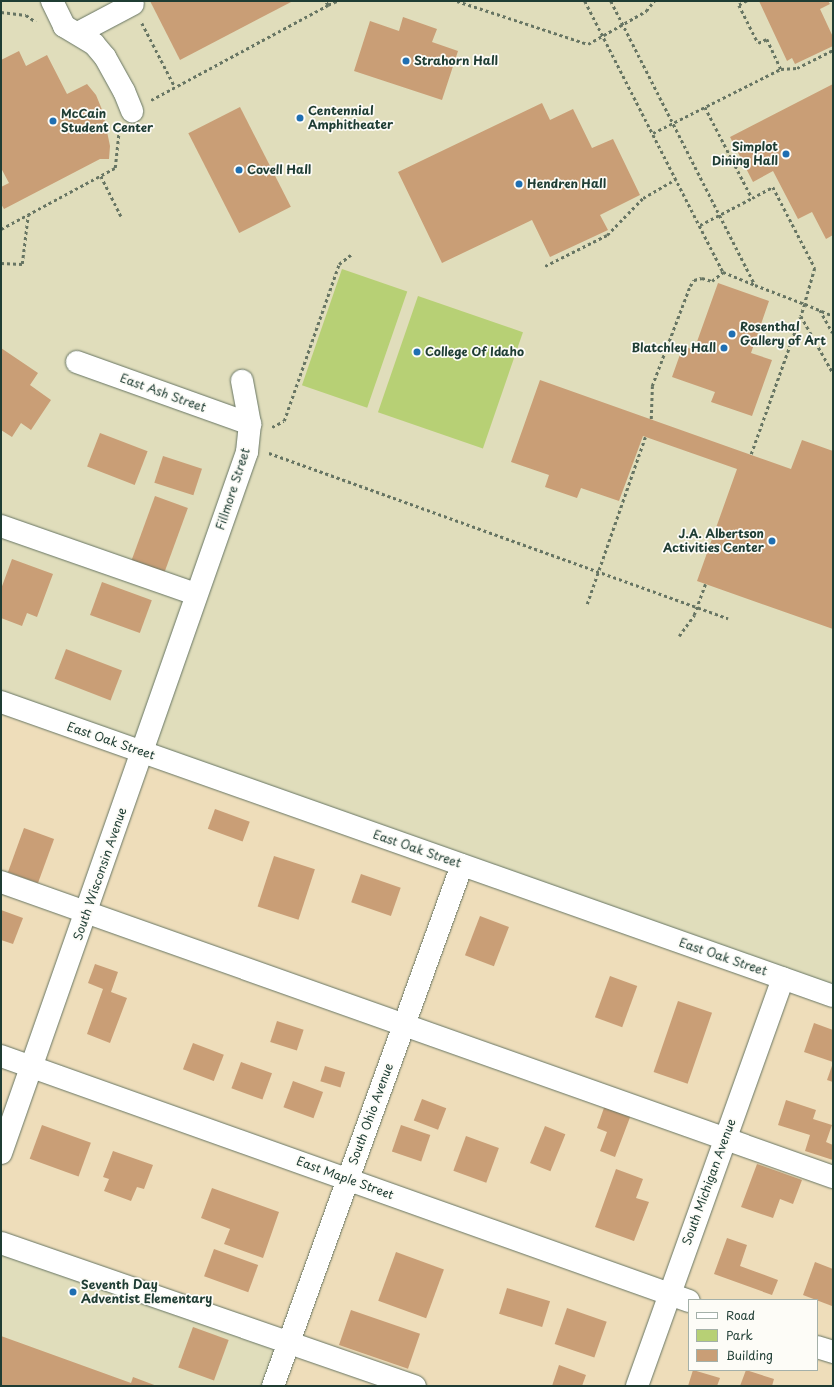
<!DOCTYPE html>
<html>
<head>
<meta charset="utf-8">
<style>
  body { margin:0 }
  #map { position:relative; width:834px; height:1387px; overflow:hidden; background:#eeddba; font-family:"Playpen Sans",sans-serif }
  div>[style] { position:absolute }
  .built>* { inset:0; background:#e0ddbb }
  .green>* { inset:0; background:#b7d075; transform-origin:0 0 }
  .building>* { inset:0; background:#c99e76; transform-origin:0 0 }
  .path>* { height:2.5px; margin-top:-1.25px; transform-origin:0; background:repeating-linear-gradient(90deg,#677563 0 3px,transparent 0 6px) }
  .roads { filter:drop-shadow(0 0 1px #677563) drop-shadow(0 0 1px #677563) }
  .minor>* { height:22px; margin:-11px; padding:0 11px; transform-origin:11px; border-radius:11px; background:#fff }
  .dots>* { width:11px; height:11px; translate:-50% -50%; box-sizing:border-box; border:2px solid #fdfcf7; border-radius:50% }
  span { translate:-50% -50%; white-space:nowrap; text-align:center; line-height:1.15; -webkit-text-stroke:3.5px #fdfcf7; paint-order:stroke }
  .poi-label { font-size:12px; color:#1f3d34; font-weight:700 }
  .left { translate:0 -50%; text-align:left }
  .right { translate:-100% -50%; text-align:right }
  .street-label { font-size:12px; color:#1f3d34 }
  .frame { position:absolute; inset:0; border:2px solid #1f3d34; pointer-events:none }
  .legend { position:absolute; left:688px; top:1299px; width:130px; height:72px; box-sizing:border-box; background:#fdfcf7; border:1px solid #a4b0a9; margin:0; padding:5px 7px; list-style:none; font-size:12px; color:#1f3d34 }
  .legend li { display:flex; align-items:center; gap:8px; height:20px }
  .legend b { width:20px; border:1px solid #a4b0a9 }
</style>
</head>
<body>
<div id="map">
  <div class="built">
    <i style="clip-path:polygon(1px 1px,833px 1px,833px 996px,1px 702px)"></i>
    <i style="clip-path:polygon(1px 1243px,290px 1341px,273px 1386px,1px 1386px)"></i>
  </div>
  <div class="green">
    <i style="left:342px;top:269px;width:69px;height:123px;rotate:19deg"></i>
    <i style="left:418px;top:296px;width:111px;height:123px;rotate:19deg"></i>
  </div>
  <div class="building">
    <i style="clip-path:polygon(150px 1px,293px 1px,180px 60px)"></i>
    <i style="clip-path:polygon(759px 1px,828px 1px,830px 4px,820px 9px,833px 37px,833px 46px,795px 64px,792px 58px,787px 61px)"></i>
    <i style="clip-path:polygon(403px 17px,437px 29px,432px 42px,458px 51px,442px 100px,354px 71px,370px 21px,399px 31px)"></i>
    <i style="clip-path:polygon(19px 51px,26px 66px,47px 55px,67px 94px,87px 84px,96px 95px,103px 112px,110px 146px,109px 159px,100px 159px,4px 209px,1px 204px,1px 187px,9px 183px,1px 168px,1px 60px)"></i>
    <i style="clip-path:polygon(833px 84px,833px 235px,826px 239px,812px 212px,798px 219px,773px 171px,753px 182px,730px 137px)"></i>
    <i style="clip-path:polygon(542px 103px,550px 120px,573px 109px,592px 148px,613px 139px,640px 195px,600px 215px,608px 230px,550px 257px,532px 220px,442px 263px,398px 172px)"></i>
    <i style="left:240px;top:107px;width:112px;height:58px;rotate:63deg"></i>
    <i style="clip-path:polygon(718px 283px,769px 301px,751px 353px,772px 360px,752px 416px,711px 402px,715px 392px,672px 377px,683px 346px,694px 350px)"></i>
    <i style="clip-path:polygon(1px 348px,38px 373px,30px 385px,51px 400px,31px 430px,21px 423px,12px 437px,1px 430px)"></i>
    <i style="clip-path:polygon(540px 380px,791px 469px,802px 440px,833px 451px,833px 629px,697px 581px,737px 469px,643px 436px,619px 501px,581px 488px,577px 498px,545px 487px,549px 475px,511px 462px)"></i>
    <i style="left:100px;top:433px;width:51px;height:36px;rotate:21deg"></i>
    <i style="left:163px;top:456px;width:41px;height:28px;rotate:18deg"></i>
    <i style="left:155px;top:496px;width:35px;height:69px;rotate:20deg"></i>
    <i style="clip-path:polygon(12px 559px,53px 574px,37px 617px,27px 613px,22px 626px,1px 618px,1px 589px)"></i>
    <i style="left:102px;top:582px;width:53px;height:35px;rotate:20deg"></i>
    <i style="left:66px;top:649px;width:60px;height:32px;rotate:21deg"></i>
    <i style="left:215px;top:809px;width:37px;height:21px;rotate:20deg"></i>
    <i style="left:24px;top:828px;width:32px;height:47px;rotate:20deg"></i>
    <i style="left:274px;top:856px;width:43px;height:53px;rotate:18deg"></i>
    <i style="left:361px;top:874px;width:42px;height:30px;rotate:19deg"></i>
    <i style="clip-path:polygon(1px 910px,23px 918px,13px 944px,1px 940px)"></i>
    <i style="left:480px;top:916px;width:31px;height:42px;rotate:21deg"></i>
    <i style="clip-path:polygon(95px 964px,118px 972px,111px 992px,127px 998px,110px 1043px,87px 1034px,103px 989px,88px 983px)"></i>
    <i style="left:610px;top:976px;width:29px;height:44px;rotate:20deg"></i>
    <i style="left:678px;top:1001px;width:36px;height:75px;rotate:19deg"></i>
    <i style="left:277px;top:1021px;width:28px;height:22px;rotate:18deg"></i>
    <i style="clip-path:polygon(814px 1023px,833px 1030px,833px 1062px,804px 1052px)"></i>
    <i style="left:193px;top:1043px;width:33px;height:28px;rotate:21deg"></i>
    <i style="left:241px;top:1062px;width:33px;height:28px;rotate:20deg"></i>
    <i style="clip-path:polygon(833px 1063px,833px 1082px,827px 1080px)"></i>
    <i style="left:325px;top:1066px;width:21px;height:16px;rotate:17deg"></i>
    <i style="left:293px;top:1081px;width:32px;height:28px;rotate:20deg"></i>
    <i style="left:422px;top:1099px;width:26px;height:23px;rotate:21deg"></i>
    <i style="clip-path:polygon(786px 1100px,816px 1110px,813px 1119px,832px 1125px,826px 1142px,833px 1145px,833px 1160px,805px 1151px,810px 1135px,778px 1125px)"></i>
    <i style="clip-path:polygon(606px 1102px,632px 1112px,615px 1157px,600px 1151px,607px 1132px,597px 1128px)"></i>
    <i style="left:42px;top:1125px;width:52px;height:36px;rotate:20deg"></i>
    <i style="left:401px;top:1125px;width:31px;height:28px;rotate:19deg"></i>
    <i style="left:545px;top:1126px;width:22px;height:40px;rotate:22deg"></i>
    <i style="left:466px;top:1136px;width:35px;height:37px;rotate:20deg"></i>
    <i style="clip-path:polygon(113px 1151px,153px 1165px,144px 1189px,137px 1187px,131px 1201px,104px 1191px,109px 1179px,103px 1177px)"></i>
    <i style="clip-path:polygon(757px 1164px,802px 1180px,793px 1204px,780px 1199px,773px 1218px,741px 1207px)"></i>
    <i style="clip-path:polygon(616px 1169px,643px 1179px,636px 1198px,649px 1202px,634px 1241px,595px 1227px)"></i>
    <i style="clip-path:polygon(212px 1188px,279px 1212px,263px 1258px,224px 1244px,230px 1229px,201px 1218px)"></i>
    <i style="clip-path:polygon(727px 1238px,747px 1245px,740px 1266px,778px 1280px,772px 1295px,714px 1274px)"></i>
    <i style="left:214px;top:1249px;width:47px;height:29px;rotate:20deg"></i>
    <i style="left:396px;top:1252px;width:51px;height:52px;rotate:20deg"></i>
    <i style="clip-path:polygon(815px 1262px,833px 1269px,832px 1306px,803px 1295px)"></i>
    <i style="left:507px;top:1288px;width:45px;height:27px;rotate:17deg"></i>
    <i style="left:567px;top:1308px;width:42px;height:38px;rotate:19deg"></i>
    <i style="left:351px;top:1310px;width:73px;height:37px;rotate:19deg"></i>
    <i style="left:193px;top:1327px;width:38px;height:43px;rotate:20deg"></i>
    <i style="clip-path:polygon(1px 1336px,131px 1383px,133px 1377px,157px 1386px,1px 1386px)"></i>
    <i style="clip-path:polygon(559px 1365px,586px 1375px,582px 1386px,552px 1386px)"></i>
    <i style="clip-path:polygon(693px 1370px,720px 1378px,717px 1386px,688px 1386px)"></i>
    <i style="clip-path:polygon(746px 1370px,774px 1379px,772px 1386px,740px 1386px)"></i>
  </div>
  <div class="path">
    <i style="left:457px;top:1px;width:138px;rotate:18.2deg"></i>
    <i style="left:588px;top:44px;width:67px;rotate:-29.6deg"></i>
    <i style="left:646px;top:11px;width:13px;rotate:-51deg"></i>
    <i style="left:585px;top:1px;width:304px;rotate:63deg"></i>
    <i style="left:723px;top:272px;width:35px;rotate:22deg"></i>
    <i style="left:611px;top:1px;width:318px;rotate:63.1deg"></i>
    <i style="left:755px;top:285px;width:53px;rotate:20.8deg"></i>
    <i style="left:805px;top:304px;width:13px;rotate:108deg"></i>
    <i style="left:801px;top:316px;width:65px;rotate:60.7deg"></i>
    <i style="left:747px;top:1px;width:9px;rotate:153deg"></i>
    <i style="left:739px;top:5px;width:42px;rotate:63.4deg"></i>
    <i style="left:758px;top:43px;width:10px;rotate:-24deg"></i>
    <i style="left:767px;top:39px;width:33px;rotate:65deg"></i>
    <i style="left:328px;top:5px;width:10px;rotate:-24deg"></i>
    <i style="left:1px;top:12px;width:25px;rotate:7deg"></i>
    <i style="left:26px;top:15px;width:12px;rotate:35deg"></i>
    <i style="left:142px;top:23px;width:72px;rotate:62.7deg"></i>
    <i style="left:151px;top:100px;width:201px;rotate:-28.2deg"></i>
    <i style="left:328px;top:5px;width:5px;rotate:-127deg"></i>
    <i style="left:705px;top:107px;width:102px;rotate:62.7deg"></i>
    <i style="left:752px;top:198px;width:24px;rotate:-28deg"></i>
    <i style="left:773px;top:187px;width:91px;rotate:62.6deg"></i>
    <i style="left:815px;top:268px;width:37px;rotate:106deg"></i>
    <i style="left:805px;top:304px;width:30px;rotate:23deg"></i>
    <i style="left:653px;top:133px;width:143px;rotate:-26.6deg"></i>
    <i style="left:781px;top:69px;width:16px;rotate:-4deg"></i>
    <i style="left:797px;top:68px;width:40px;rotate:-26.6deg"></i>
    <i style="left:101px;top:176px;width:45px;rotate:63.4deg"></i>
    <i style="left:700px;top:225px;width:59px;rotate:-27.4deg"></i>
    <i style="left:1px;top:229px;width:129px;rotate:-28.2deg"></i>
    <i style="left:115px;top:168px;width:39px;rotate:-84deg"></i>
    <i style="left:1px;top:263px;width:21px;rotate:3deg"></i>
    <i style="left:22px;top:264px;width:49px;rotate:-83deg"></i>
    <i style="left:545px;top:266px;width:69px;rotate:-26.6deg"></i>
    <i style="left:607px;top:235px;width:52px;rotate:-45.8deg"></i>
    <i style="left:643px;top:198px;width:38px;rotate:-30deg"></i>
    <i style="left:820px;top:310px;width:26px;rotate:61deg"></i>
    <i style="left:651px;top:419px;width:33px;rotate:-88deg"></i>
    <i style="left:652px;top:386px;width:107px;rotate:-69.2deg"></i>
    <i style="left:690px;top:286px;width:7px;rotate:-56deg"></i>
    <i style="left:694px;top:280px;width:8px;rotate:-14deg"></i>
    <i style="left:702px;top:278px;width:10px;rotate:17deg"></i>
    <i style="left:712px;top:281px;width:14px;rotate:-39deg"></i>
    <i style="left:272px;top:427px;width:13px;rotate:-27deg"></i>
    <i style="left:284px;top:421px;width:166px;rotate:-70.7deg"></i>
    <i style="left:339px;top:264px;width:16px;rotate:-38deg"></i>
    <i style="left:269px;top:453px;width:488px;rotate:19.8deg"></i>
    <i style="left:751px;top:454px;width:145px;rotate:-70.3deg"></i>
    <i style="left:587px;top:604px;width:177px;rotate:-70.8deg"></i>
    <i style="left:679px;top:636px;width:26px;rotate:-54deg"></i>
    <i style="left:694px;top:615px;width:33px;rotate:-70deg"></i>
  </div>
  <div class="roads">
    <div class="minor">
      <i style="left:52px;top:1px;width:28px;rotate:64deg"></i>
      <i style="left:64px;top:26px;width:35px;rotate:31deg"></i>
      <i style="left:94px;top:44px;width:17px;rotate:50deg"></i>
      <i style="left:105px;top:57px;width:39px;rotate:61deg"></i>
      <i style="left:124px;top:91px;width:22px;rotate:68deg"></i>
      <i style="left:78px;top:33px;width:62px;rotate:-27.8deg"></i>
      <i style="left:77px;top:362px;width:184px;rotate:19.7deg"></i>
      <i style="left:1px;top:526px;width:206px;rotate:19.3deg"></i>
      <i style="left:1px;top:702px;width:882px;rotate:19.46deg"></i>
      <i style="left:1px;top:882px;width:883px;rotate:19.52deg"></i>
      <i style="left:1px;top:1056px;width:730px;rotate:19.6deg"></i>
      <i style="left:1px;top:1153px;width:743px;rotate:-70.66deg"></i>
      <i style="left:247px;top:452px;width:28px;rotate:-84deg"></i>
      <i style="left:250px;top:424px;width:44px;rotate:-100.5deg"></i>
      <i style="left:1px;top:1243px;width:438px;rotate:19.1deg"></i>
      <i style="left:817px;top:1347px;width:17px;rotate:17deg"></i>
      <i style="left:273px;top:1386px;width:554px;rotate:-70.06deg"></i>
      <i style="left:637px;top:1386px;width:433px;rotate:-70.3deg"></i>
    </div>
  </div>
  <div class="dots">
    <i style="left:406px;top:61px;background:#1f6fb2"></i>
    <i style="left:300px;top:118px;background:#1f6fb2"></i>
    <i style="left:53px;top:121px;background:#1f6fb2"></i>
    <i style="left:786px;top:154px;background:#1f6fb2"></i>
    <i style="left:239px;top:170px;background:#1f6fb2"></i>
    <i style="left:519px;top:184px;background:#1f6fb2"></i>
    <i style="left:732px;top:334px;background:#1f6fb2"></i>
    <i style="left:724px;top:348px;background:#1f6fb2"></i>
    <i style="left:417px;top:352px;background:#1f6fb2"></i>
    <i style="left:772px;top:541px;background:#1f6fb2"></i>
    <i style="left:73px;top:1292px;background:#1f6fb2"></i>
  </div>
  <div class="poi-label">
    <span class="left" style="left:414px;top:61px">Strahorn Hall</span>
    <span class="left" style="left:308px;top:118px">Centennial<br>Amphitheater</span>
    <span class="left" style="left:61px;top:121px">McCain<br>Student Center</span>
    <span class="right" style="left:778px;top:154px">Simplot<br>Dining Hall</span>
    <span class="left" style="left:247px;top:170px">Covell Hall</span>
    <span class="left" style="left:527px;top:184px">Hendren Hall</span>
    <span class="left" style="left:740px;top:334px">Rosenthal<br>Gallery of Art</span>
    <span class="right" style="left:716px;top:348px">Blatchley Hall</span>
    <span class="left" style="left:425px;top:352px">College Of Idaho</span>
    <span class="right" style="left:764px;top:541px">J.A. Albertson<br>Activities Center</span>
    <span class="left" style="left:81px;top:1292px">Seventh Day<br>Adventist Elementary</span>
  </div>
  <div class="street-label">
    <span style="left:163px;top:393px;rotate:20deg">East Ash Street</span>
    <span style="left:233px;top:489px;rotate:-72deg">Fillmore Street</span>
    <span style="left:111px;top:741px;rotate:19deg">East Oak Street</span>
    <span style="left:417px;top:849px;rotate:19deg">East Oak Street</span>
    <span style="left:100px;top:874px;rotate:-71deg">South Wisconsin Avenue</span>
    <span style="left:723px;top:957px;rotate:19deg">East Oak Street</span>
    <span style="left:371px;top:1114px;rotate:-70deg">South Ohio Avenue</span>
    <span style="left:345px;top:1178px;rotate:20deg">East Maple Street</span>
    <span style="left:709px;top:1182px;rotate:-70deg">South Michigan Avenue</span>
  </div>
  <div class="frame"></div>
  <ul class="legend">
  <li><b style="height:5px;background:#fff"></b>Road</li>
  <li><b style="height:11px;background:#b7d075"></b>Park</li>
  <li><b style="height:11px;background:#c99e76"></b>Building</li>
  </ul>
</div>
</body>
</html>
